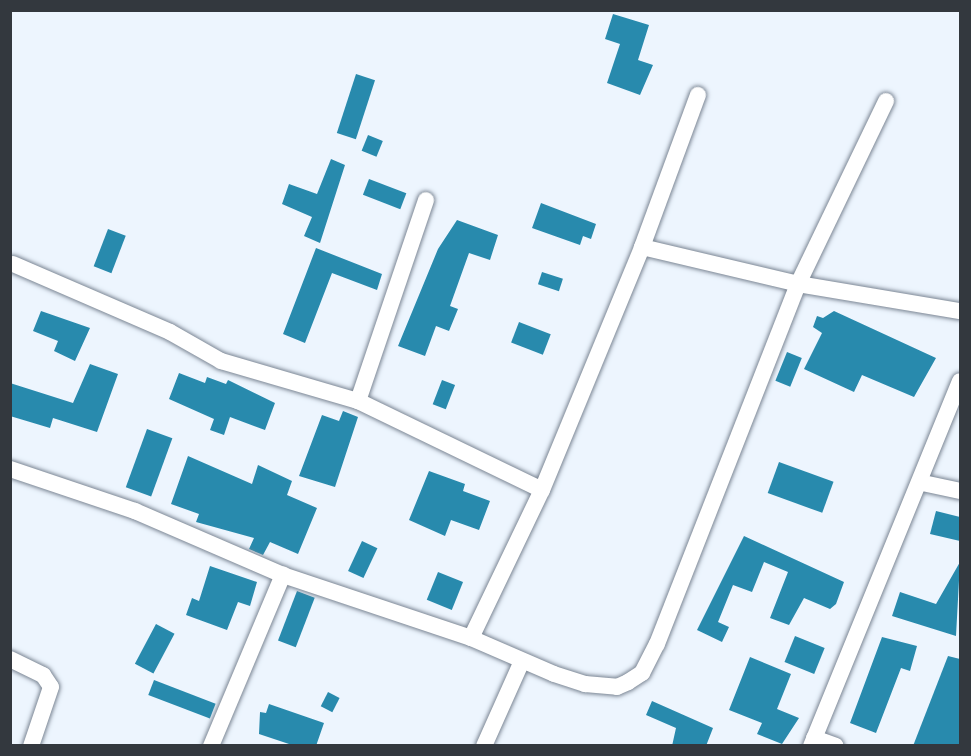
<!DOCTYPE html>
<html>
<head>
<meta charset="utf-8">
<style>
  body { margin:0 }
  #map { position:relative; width:971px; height:756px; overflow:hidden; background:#edf5fe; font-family:Poppins,sans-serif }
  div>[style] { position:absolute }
  .building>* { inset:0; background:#288aad; transform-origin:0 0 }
  .roads { filter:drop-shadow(0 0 2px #7b8694) drop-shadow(0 0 2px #7b8694) }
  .street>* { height:16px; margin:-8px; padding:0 8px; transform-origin:8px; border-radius:8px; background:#fff }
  span { translate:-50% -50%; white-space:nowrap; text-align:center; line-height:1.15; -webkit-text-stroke:5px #edf5fe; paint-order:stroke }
  .frame { position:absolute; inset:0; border:12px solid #33383e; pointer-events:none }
</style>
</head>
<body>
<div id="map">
  <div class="building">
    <i style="clip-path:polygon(613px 14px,649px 25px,638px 60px,653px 65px,640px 95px,607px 83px,620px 44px,605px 39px)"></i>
    <i style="left:356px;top:74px;width:20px;height:62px;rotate:18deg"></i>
    <i style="left:368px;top:135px;width:16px;height:17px;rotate:22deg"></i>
    <i style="clip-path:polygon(331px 159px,345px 165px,320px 243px,304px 236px,312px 217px,282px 204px,289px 184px,317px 194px)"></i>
    <i style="left:369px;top:179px;width:40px;height:17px;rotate:21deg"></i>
    <i style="clip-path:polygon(541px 203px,596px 224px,591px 239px,583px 236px,580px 245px,532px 228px)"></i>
    <i style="clip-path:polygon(457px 220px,498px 235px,490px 260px,469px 253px,450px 306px,458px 309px,449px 331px,436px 326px,425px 356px,398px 346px,438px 249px)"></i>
    <i style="left:108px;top:229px;width:19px;height:40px;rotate:21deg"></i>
    <i style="clip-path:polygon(316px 248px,382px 274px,377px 290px,332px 273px,305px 343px,283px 334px)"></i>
    <i style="left:542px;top:272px;width:22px;height:13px;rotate:18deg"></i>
    <i style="clip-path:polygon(41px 311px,90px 328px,75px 361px,54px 351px,58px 341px,33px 331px)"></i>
    <i style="clip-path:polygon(834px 311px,936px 358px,914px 397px,862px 375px,854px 392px,804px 369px,822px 333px,813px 327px,817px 316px,823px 318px)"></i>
    <i style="left:519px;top:322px;width:34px;height:22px;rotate:21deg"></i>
    <i style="left:787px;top:352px;width:16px;height:31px;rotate:22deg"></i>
    <i style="clip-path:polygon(90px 364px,118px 374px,97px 432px,53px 418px,50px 428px,10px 416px,10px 383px,73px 403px)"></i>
    <i style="clip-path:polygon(179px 373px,205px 383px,207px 377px,226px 384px,228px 380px,275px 403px,265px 430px,230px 417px,224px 435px,210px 430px,214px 419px,169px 399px)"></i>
    <i style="left:442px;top:380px;width:14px;height:26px;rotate:21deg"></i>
    <i style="clip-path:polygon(343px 411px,358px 417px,335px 487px,299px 476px,322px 415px,339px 421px)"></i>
    <i style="left:147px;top:429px;width:27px;height:62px;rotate:20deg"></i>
    <i style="clip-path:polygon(188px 456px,252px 484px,258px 465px,292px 481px,287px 495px,317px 508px,298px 554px,270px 542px,263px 555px,249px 549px,254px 538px,196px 522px,199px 514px,171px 504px)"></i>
    <i style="left:779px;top:462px;width:58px;height:33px;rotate:20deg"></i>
    <i style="clip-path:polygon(429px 471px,465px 484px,463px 491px,490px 501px,479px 530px,451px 520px,445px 536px,409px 520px)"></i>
    <i style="clip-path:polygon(936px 511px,960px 517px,960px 541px,930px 534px)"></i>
    <i style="clip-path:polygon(744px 536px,844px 582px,836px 604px,830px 609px,804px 598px,789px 625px,770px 618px,788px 572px,764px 562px,752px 592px,733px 585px,718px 622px,729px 627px,722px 642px,697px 630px)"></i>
    <i style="left:362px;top:541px;width:17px;height:33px;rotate:25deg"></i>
    <i style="clip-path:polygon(960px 562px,956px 636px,892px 616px,900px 592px,936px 604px)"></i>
    <i style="clip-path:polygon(210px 566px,257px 582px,250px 606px,238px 602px,227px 630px,186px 615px,192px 598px,199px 601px)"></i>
    <i style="left:438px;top:572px;width:27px;height:30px;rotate:22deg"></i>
    <i style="left:297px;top:591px;width:19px;height:53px;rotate:21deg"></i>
    <i style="left:156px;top:624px;width:21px;height:45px;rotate:28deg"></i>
    <i style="left:795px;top:636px;width:32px;height:28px;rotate:22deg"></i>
    <i style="clip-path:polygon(882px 637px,917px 646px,910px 671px,901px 668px,876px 733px,850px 723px)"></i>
    <i style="clip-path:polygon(948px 656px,960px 659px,960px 746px,913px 746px)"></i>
    <i style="clip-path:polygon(750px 657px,791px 674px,777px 709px,799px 718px,782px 744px,757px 734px,762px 723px,729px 710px)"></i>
    <i style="left:154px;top:680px;width:66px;height:16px;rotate:21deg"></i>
    <i style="left:328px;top:692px;width:13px;height:16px;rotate:27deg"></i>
    <i style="clip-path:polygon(652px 701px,713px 728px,706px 746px,672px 746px,676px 728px,646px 715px)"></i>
    <i style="clip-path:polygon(269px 704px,324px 723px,316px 746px,295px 746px,259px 734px,260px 712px,266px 713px)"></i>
  </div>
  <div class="roads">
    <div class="street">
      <i style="left:642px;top:247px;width:160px;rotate:13.3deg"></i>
      <i style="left:798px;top:284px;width:164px;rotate:9.5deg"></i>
      <i style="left:13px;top:264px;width:171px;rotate:23.4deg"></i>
      <i style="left:170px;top:332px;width:59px;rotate:29.6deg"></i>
      <i style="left:221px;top:361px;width:143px;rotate:16.3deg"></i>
      <i style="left:358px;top:401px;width:204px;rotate:25.8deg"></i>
      <i style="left:358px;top:401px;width:212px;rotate:-71.3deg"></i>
      <i style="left:10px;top:469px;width:132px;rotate:18.6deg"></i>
      <i style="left:135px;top:511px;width:161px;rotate:23.4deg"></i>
      <i style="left:283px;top:575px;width:198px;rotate:18.5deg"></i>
      <i style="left:471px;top:638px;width:90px;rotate:23.4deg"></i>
      <i style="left:554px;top:674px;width:33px;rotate:18deg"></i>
      <i style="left:585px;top:684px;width:32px;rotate:5deg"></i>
      <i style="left:617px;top:687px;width:12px;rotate:-24deg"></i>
      <i style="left:628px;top:682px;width:17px;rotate:-33deg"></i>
      <i style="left:642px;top:673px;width:33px;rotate:-63deg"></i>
      <i style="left:657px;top:644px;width:387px;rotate:-68.6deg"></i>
      <i style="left:798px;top:284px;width:203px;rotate:-64.3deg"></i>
      <i style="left:923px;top:483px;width:38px;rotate:12deg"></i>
      <i style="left:471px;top:638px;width:164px;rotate:-64.4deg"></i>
      <i style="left:542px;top:490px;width:263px;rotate:-67.6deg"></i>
      <i style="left:642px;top:247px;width:162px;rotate:-69.8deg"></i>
      <i style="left:10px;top:659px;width:37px;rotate:26deg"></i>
      <i style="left:43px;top:675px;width:14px;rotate:56deg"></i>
      <i style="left:51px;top:687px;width:62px;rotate:108.7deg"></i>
      <i style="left:814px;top:738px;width:23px;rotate:20deg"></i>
      <i style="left:211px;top:746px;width:186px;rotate:-67.2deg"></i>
      <i style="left:484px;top:746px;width:93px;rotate:-65.9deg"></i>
      <i style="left:811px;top:746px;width:394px;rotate:-67.8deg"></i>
    </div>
  </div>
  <div class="frame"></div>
</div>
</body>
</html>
